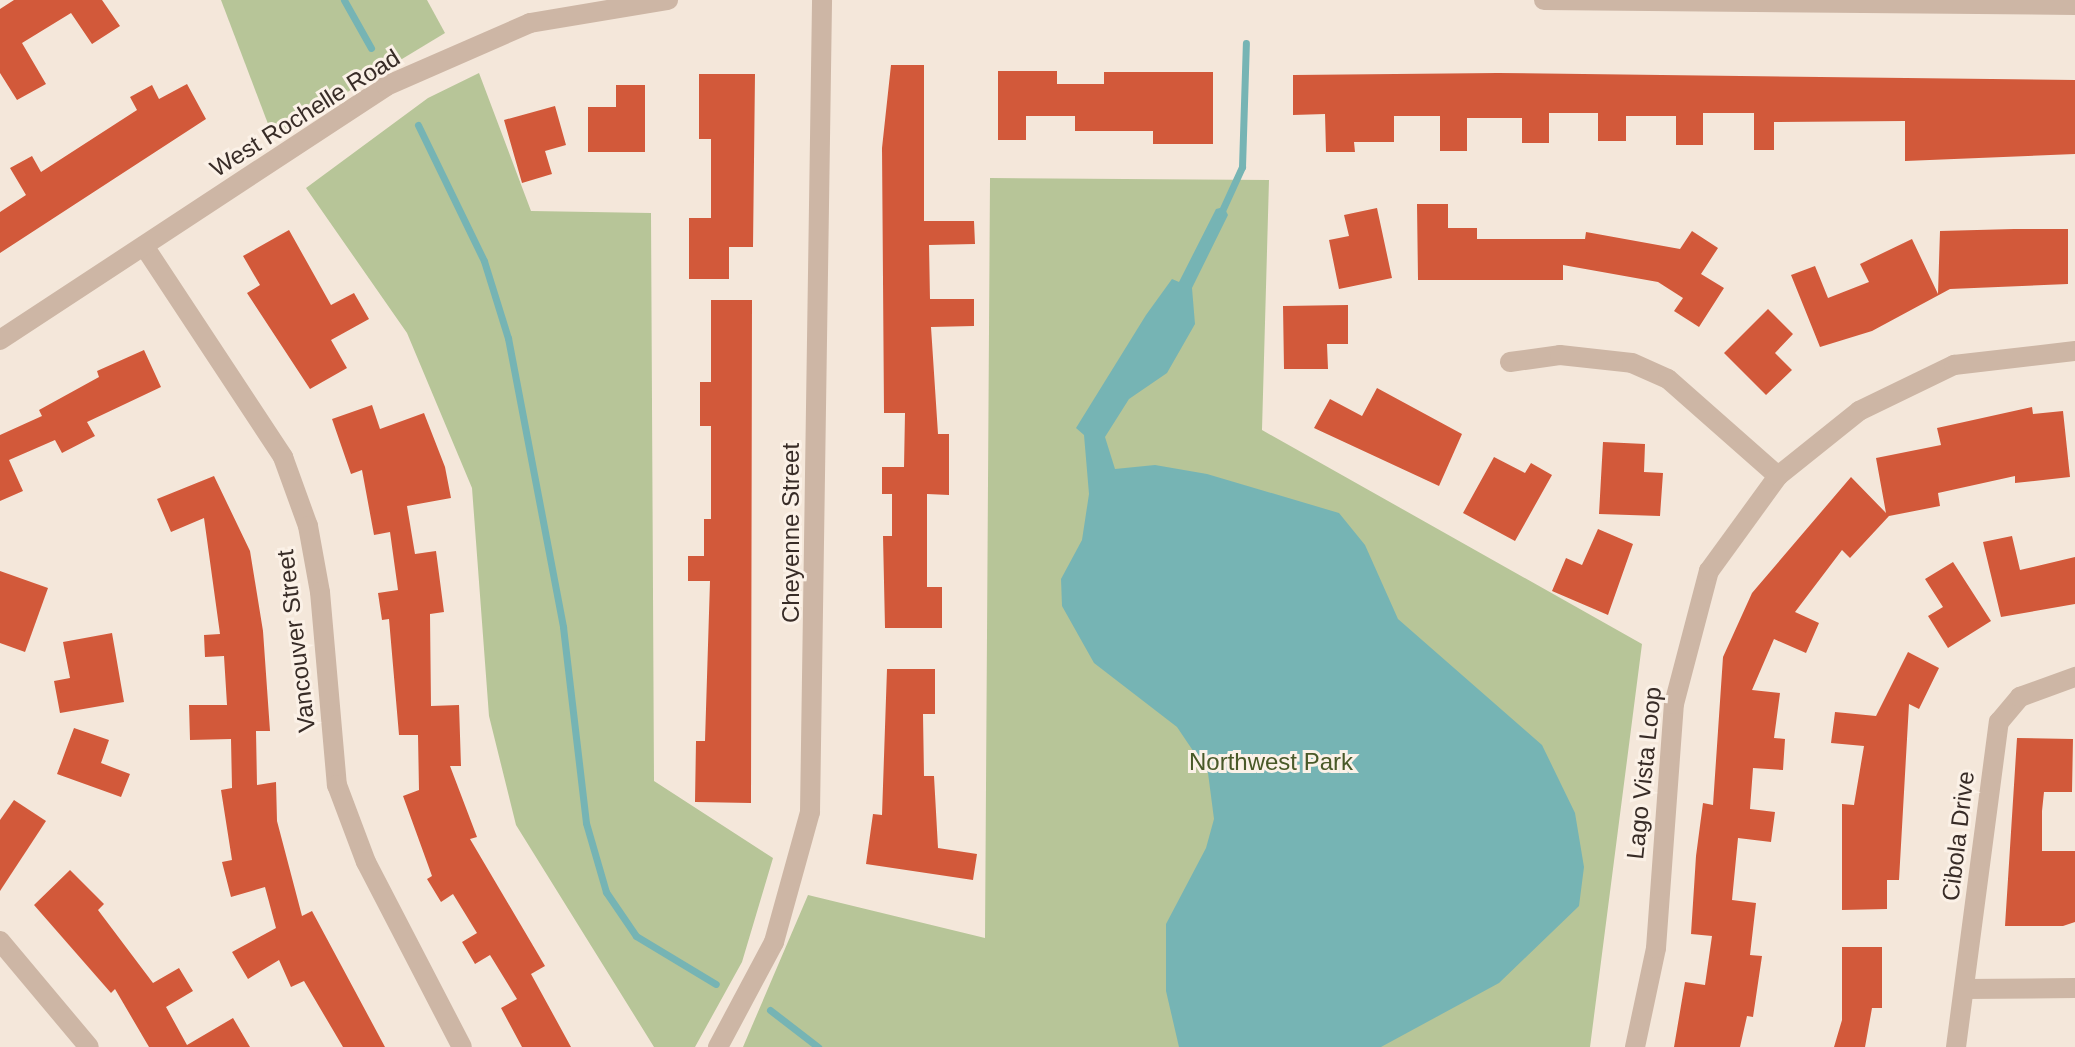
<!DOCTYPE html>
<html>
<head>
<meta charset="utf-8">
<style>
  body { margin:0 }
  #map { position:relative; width:2075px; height:1047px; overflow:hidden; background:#f4e7da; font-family:Arial,sans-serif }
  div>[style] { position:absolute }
  .green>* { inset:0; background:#b7c598 }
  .water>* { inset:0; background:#76b4b4 }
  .stream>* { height:7px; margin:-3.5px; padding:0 3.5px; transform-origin:3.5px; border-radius:3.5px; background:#76b4b4 }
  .building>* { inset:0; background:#d2593a }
  .minor>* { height:20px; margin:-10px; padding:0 10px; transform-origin:10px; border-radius:10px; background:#cdb6a5 }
  .tertiary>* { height:20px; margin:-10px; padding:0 10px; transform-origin:10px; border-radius:10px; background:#cdb6a5 }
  span { translate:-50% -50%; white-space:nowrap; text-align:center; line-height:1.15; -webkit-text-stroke:6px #fbf1e7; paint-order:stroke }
  .street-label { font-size:24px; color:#382c27 }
  .park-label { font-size:24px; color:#495928 }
</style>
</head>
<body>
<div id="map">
  <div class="green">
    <i style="clip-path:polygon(221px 0,427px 0,445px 33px,273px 137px)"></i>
    <i style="clip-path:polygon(479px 73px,531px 211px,651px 213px,654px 781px,773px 858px,742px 962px,695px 1047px,654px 1047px,516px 825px,489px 716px,472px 488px,407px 333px,306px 188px,428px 98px)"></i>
    <i style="clip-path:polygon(990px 178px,1269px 180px,1262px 430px,1642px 644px,1590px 1047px,743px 1047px,808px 895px,985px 938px)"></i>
  </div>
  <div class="water">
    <i style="clip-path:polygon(1224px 207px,1228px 215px,1192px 288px,1195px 324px,1167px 373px,1129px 399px,1105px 437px,1115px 469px,1155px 465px,1207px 474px,1339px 513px,1365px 545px,1398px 619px,1542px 745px,1575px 813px,1584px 867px,1579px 906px,1499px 983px,1381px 1047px,1179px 1047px,1166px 991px,1166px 924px,1206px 848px,1214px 819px,1208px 773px,1177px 727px,1094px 663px,1062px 606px,1061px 579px,1082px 540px,1089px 494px,1084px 435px,1076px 428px,1146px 315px,1172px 279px,1179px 282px,1216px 209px)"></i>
  </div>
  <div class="stream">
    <i style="left:344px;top:0;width:55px;rotate:60.6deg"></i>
    <i style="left:418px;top:125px;width:151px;rotate:64.1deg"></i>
    <i style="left:484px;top:261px;width:81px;rotate:72.7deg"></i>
    <i style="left:508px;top:338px;width:294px;rotate:79.2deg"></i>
    <i style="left:563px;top:627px;width:197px;rotate:83.3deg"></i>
    <i style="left:586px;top:823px;width:72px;rotate:73.8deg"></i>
    <i style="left:606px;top:892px;width:53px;rotate:55.7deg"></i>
    <i style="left:636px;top:936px;width:93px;rotate:31deg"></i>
    <i style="left:1220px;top:215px;width:53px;rotate:-65.4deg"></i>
    <i style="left:1242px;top:167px;width:124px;rotate:-88.2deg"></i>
    <i style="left:770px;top:1010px;width:61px;rotate:37.6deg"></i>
  </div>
  <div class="building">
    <i style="clip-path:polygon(14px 0,102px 0,120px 26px,92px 44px,71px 13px,22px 43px,46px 84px,17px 100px,0 73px,0 9px)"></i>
    <i style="clip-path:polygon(891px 65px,924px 65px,924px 221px,974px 221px,975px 244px,929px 245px,930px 299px,974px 299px,974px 326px,931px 327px,938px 434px,949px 434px,949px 495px,927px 494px,927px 587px,942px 587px,942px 628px,885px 628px,883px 536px,892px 536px,892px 494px,882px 494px,882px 467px,904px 467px,905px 413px,884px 413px,882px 148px)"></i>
    <i style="clip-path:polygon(998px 71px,1057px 71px,1057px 84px,1104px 84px,1104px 72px,1213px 72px,1213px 144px,1153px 144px,1153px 131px,1075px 131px,1075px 116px,1026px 116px,1026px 140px,998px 140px)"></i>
    <i style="clip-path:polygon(1498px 73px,2075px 80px,2075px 154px,1905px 161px,1905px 121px,1774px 122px,1774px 150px,1754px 150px,1754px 113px,1703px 113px,1703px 145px,1676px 145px,1676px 116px,1626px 116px,1626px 141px,1598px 141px,1598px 113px,1549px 113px,1549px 143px,1522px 143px,1522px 118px,1467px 118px,1467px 151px,1440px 151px,1440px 116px,1394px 116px,1394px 142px,1354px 142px,1355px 152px,1326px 152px,1325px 114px,1293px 115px,1293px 75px)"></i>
    <i style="clip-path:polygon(699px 74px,755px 74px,753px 247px,729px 247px,729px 279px,689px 279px,689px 218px,711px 218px,711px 139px,699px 139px)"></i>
    <i style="clip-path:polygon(187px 84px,206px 119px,0 253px,0 212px,26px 195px,10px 168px,32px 156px,41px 172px,137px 110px,130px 97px,152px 85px,159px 99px)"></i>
    <i style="clip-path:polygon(616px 85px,645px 85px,645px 152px,588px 152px,588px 107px,616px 107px)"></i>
    <i style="clip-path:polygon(555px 106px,566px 145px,545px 151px,552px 174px,522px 183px,504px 120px)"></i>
    <i style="clip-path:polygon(1417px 204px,1448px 204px,1448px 228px,1477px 228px,1477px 239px,1585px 239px,1586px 232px,1680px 249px,1692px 231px,1718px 248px,1701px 274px,1724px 288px,1699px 327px,1674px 311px,1683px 298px,1658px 282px,1563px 265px,1563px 280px,1418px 280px)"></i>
    <i style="clip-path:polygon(1377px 208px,1392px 278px,1339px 289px,1329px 240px,1349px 236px,1344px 215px)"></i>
    <i style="clip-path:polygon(2014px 229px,2068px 229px,2068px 284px,1950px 289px,1872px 331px,1820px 347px,1791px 275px,1815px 266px,1828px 298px,1869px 282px,1860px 264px,1912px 239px,1938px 294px,1940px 231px)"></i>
    <i style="clip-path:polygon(289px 230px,331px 305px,354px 293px,369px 319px,331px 340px,347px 368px,310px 389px,247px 293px,260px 285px,243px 256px)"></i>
    <i style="clip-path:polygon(711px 300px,752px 300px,751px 803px,695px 802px,696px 741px,705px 741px,710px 581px,688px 581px,688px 556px,704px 556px,704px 519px,711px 519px,711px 426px,700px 426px,700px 382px,711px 382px)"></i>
    <i style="clip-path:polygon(1348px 305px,1348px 344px,1327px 344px,1328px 369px,1284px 369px,1283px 306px)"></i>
    <i style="clip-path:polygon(1768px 309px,1793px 334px,1775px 353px,1792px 370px,1766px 395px,1724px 353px)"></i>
    <i style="clip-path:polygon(144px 350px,161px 387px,87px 422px,95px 436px,62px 453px,55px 440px,9px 460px,23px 491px,0 501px,0 435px,42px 416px,39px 410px,99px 377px,97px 371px)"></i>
    <i style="clip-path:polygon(1377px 388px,1462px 434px,1439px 486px,1314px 428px,1330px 399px,1362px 416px)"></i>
    <i style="clip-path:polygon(372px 405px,380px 429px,424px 413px,445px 467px,451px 498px,407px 506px,415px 554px,436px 551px,444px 612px,430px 614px,431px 706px,459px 705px,461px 766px,450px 766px,477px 837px,470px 839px,545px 966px,531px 974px,571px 1047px,522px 1047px,501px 1008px,517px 999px,490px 955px,475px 964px,462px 942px,477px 933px,453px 894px,441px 902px,427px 879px,432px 876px,403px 796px,419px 790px,418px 735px,399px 735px,389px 619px,382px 620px,378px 593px,398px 590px,390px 532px,374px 535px,362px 470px,351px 474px,332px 419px)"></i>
    <i style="clip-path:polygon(2032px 407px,2033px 414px,2063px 411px,2070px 477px,2015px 483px,2015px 476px,1938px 493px,1940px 506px,1889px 516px,1850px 558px,1842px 550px,1795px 612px,1819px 623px,1806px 653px,1774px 639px,1752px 690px,1780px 693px,1774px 738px,1785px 739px,1783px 770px,1753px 768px,1750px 809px,1775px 812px,1771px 842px,1738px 838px,1732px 900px,1756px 903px,1750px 955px,1762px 956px,1753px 1017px,1747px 1016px,1740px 1047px,1674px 1047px,1685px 982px,1705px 985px,1712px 936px,1691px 934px,1696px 856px,1703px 803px,1713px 805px,1723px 657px,1752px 593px,1851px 477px,1886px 513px,1876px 458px,1941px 445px,1937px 428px)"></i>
    <i style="clip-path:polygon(1603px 442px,1645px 444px,1644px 472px,1663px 473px,1660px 516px,1599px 514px)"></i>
    <i style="clip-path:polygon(1494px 457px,1525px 473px,1531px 463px,1552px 475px,1515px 541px,1463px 513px)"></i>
    <i style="clip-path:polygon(214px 476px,250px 551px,263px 631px,270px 731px,256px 731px,257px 785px,276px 782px,277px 821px,302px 916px,312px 911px,385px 1047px,343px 1047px,304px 981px,291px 987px,279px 960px,248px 979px,232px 952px,276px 928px,265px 887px,231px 897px,222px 862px,232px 860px,221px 790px,232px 788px,231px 739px,190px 740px,189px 705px,227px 705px,224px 656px,205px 657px,204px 635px,220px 634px,204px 518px,171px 532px,157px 499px)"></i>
    <i style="clip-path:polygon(1598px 529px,1633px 544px,1608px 615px,1552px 591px,1566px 558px,1582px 565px)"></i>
    <i style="clip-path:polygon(2012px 536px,2020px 570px,2075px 557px,2075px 604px,2001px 617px,1983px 542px)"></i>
    <i style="clip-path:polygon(1953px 562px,1991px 621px,1948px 648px,1928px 616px,1943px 607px,1925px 579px)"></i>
    <i style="clip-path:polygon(0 571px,48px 588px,25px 652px,0 643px)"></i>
    <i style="clip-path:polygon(112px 633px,124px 702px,60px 713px,54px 681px,70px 678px,63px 642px)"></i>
    <i style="clip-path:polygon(1908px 652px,1939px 668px,1919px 709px,1909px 704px,1899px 880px,1887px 880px,1887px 909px,1842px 910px,1842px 804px,1854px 805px,1864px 746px,1831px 743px,1835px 712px,1876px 716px)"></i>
    <i style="clip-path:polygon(887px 669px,935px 669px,935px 714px,923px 714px,924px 776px,934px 776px,938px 848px,977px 854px,973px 880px,866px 864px,873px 814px,882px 815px)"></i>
    <i style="clip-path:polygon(74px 728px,109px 740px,101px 763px,130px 774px,121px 797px,57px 774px)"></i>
    <i style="clip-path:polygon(2017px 738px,2073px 739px,2072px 792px,2044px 792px,2042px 811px,2042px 851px,2075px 851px,2075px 922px,2063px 926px,2005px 926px)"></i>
    <i style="clip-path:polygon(14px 800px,46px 821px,0 891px,0 820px)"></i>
    <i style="clip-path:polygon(70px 870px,104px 904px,98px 910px,153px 983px,179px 968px,193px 991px,166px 1007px,187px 1045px,233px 1018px,250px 1047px,149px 1047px,115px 989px,111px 993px,34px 905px)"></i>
    <i style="clip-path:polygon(1842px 947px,1882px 947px,1882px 1008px,1872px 1008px,1865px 1047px,1834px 1047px,1842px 1020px)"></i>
  </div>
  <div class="minor">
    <i style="left:144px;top:246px;width:253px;rotate:56.6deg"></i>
    <i style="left:283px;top:457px;width:73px;rotate:70.1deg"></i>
    <i style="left:308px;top:526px;width:67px;rotate:79.7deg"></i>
    <i style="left:320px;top:592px;width:194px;rotate:85deg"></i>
    <i style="left:337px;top:785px;width:82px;rotate:69.4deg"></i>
    <i style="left:366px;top:862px;width:208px;rotate:62.6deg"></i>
    <i style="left:1510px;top:362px;width:50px;rotate:-8deg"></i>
    <i style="left:1560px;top:355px;width:72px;rotate:6.3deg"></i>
    <i style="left:1632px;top:363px;width:39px;rotate:24deg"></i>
    <i style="left:1668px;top:379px;width:147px;rotate:41.4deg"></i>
    <i style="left:0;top:941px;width:138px;rotate:50deg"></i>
    <i style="left:1964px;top:989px;width:111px;rotate:-0.5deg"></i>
    <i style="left:1635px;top:1047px;width:101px;rotate:-78deg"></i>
    <i style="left:1656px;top:948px;width:245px;rotate:-85.8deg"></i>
    <i style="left:1674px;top:704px;width:138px;rotate:-75.3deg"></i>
    <i style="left:1709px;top:571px;width:117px;rotate:-54deg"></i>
    <i style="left:1778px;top:476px;width:104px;rotate:-38.7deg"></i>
    <i style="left:1859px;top:411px;width:106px;rotate:-25.8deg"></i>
    <i style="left:1954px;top:365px;width:122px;rotate:-6.6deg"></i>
    <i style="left:1956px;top:1047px;width:328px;rotate:-82.5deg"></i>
    <i style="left:1999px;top:722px;width:33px;rotate:-50deg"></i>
    <i style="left:2020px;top:697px;width:59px;rotate:-20deg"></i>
  </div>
  <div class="tertiary">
    <i style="left:1544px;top:0;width:531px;rotate:0.54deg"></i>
    <i style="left:0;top:340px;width:462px;rotate:-33.3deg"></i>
    <i style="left:386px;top:86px;width:157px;rotate:-23.6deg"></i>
    <i style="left:530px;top:23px;width:140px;rotate:-9.5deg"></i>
    <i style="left:718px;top:1047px;width:119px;rotate:-61.9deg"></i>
    <i style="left:774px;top:942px;width:135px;rotate:-74.5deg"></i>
    <i style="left:810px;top:812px;width:812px;rotate:-89.15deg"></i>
  </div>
  <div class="street-label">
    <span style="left:305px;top:113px;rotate:-32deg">West Rochelle Road</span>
    <span style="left:791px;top:533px;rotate:-90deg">Cheyenne Street</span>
    <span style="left:296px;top:641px;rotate:-97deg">Vancouver Street</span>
    <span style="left:1644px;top:773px;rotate:-84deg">Lago Vista Loop</span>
    <span style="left:1958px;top:836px;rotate:-83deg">Cibola Drive</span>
  </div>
  <div class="park-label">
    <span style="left:1271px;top:762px">Northwest Park</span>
  </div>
</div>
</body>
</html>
